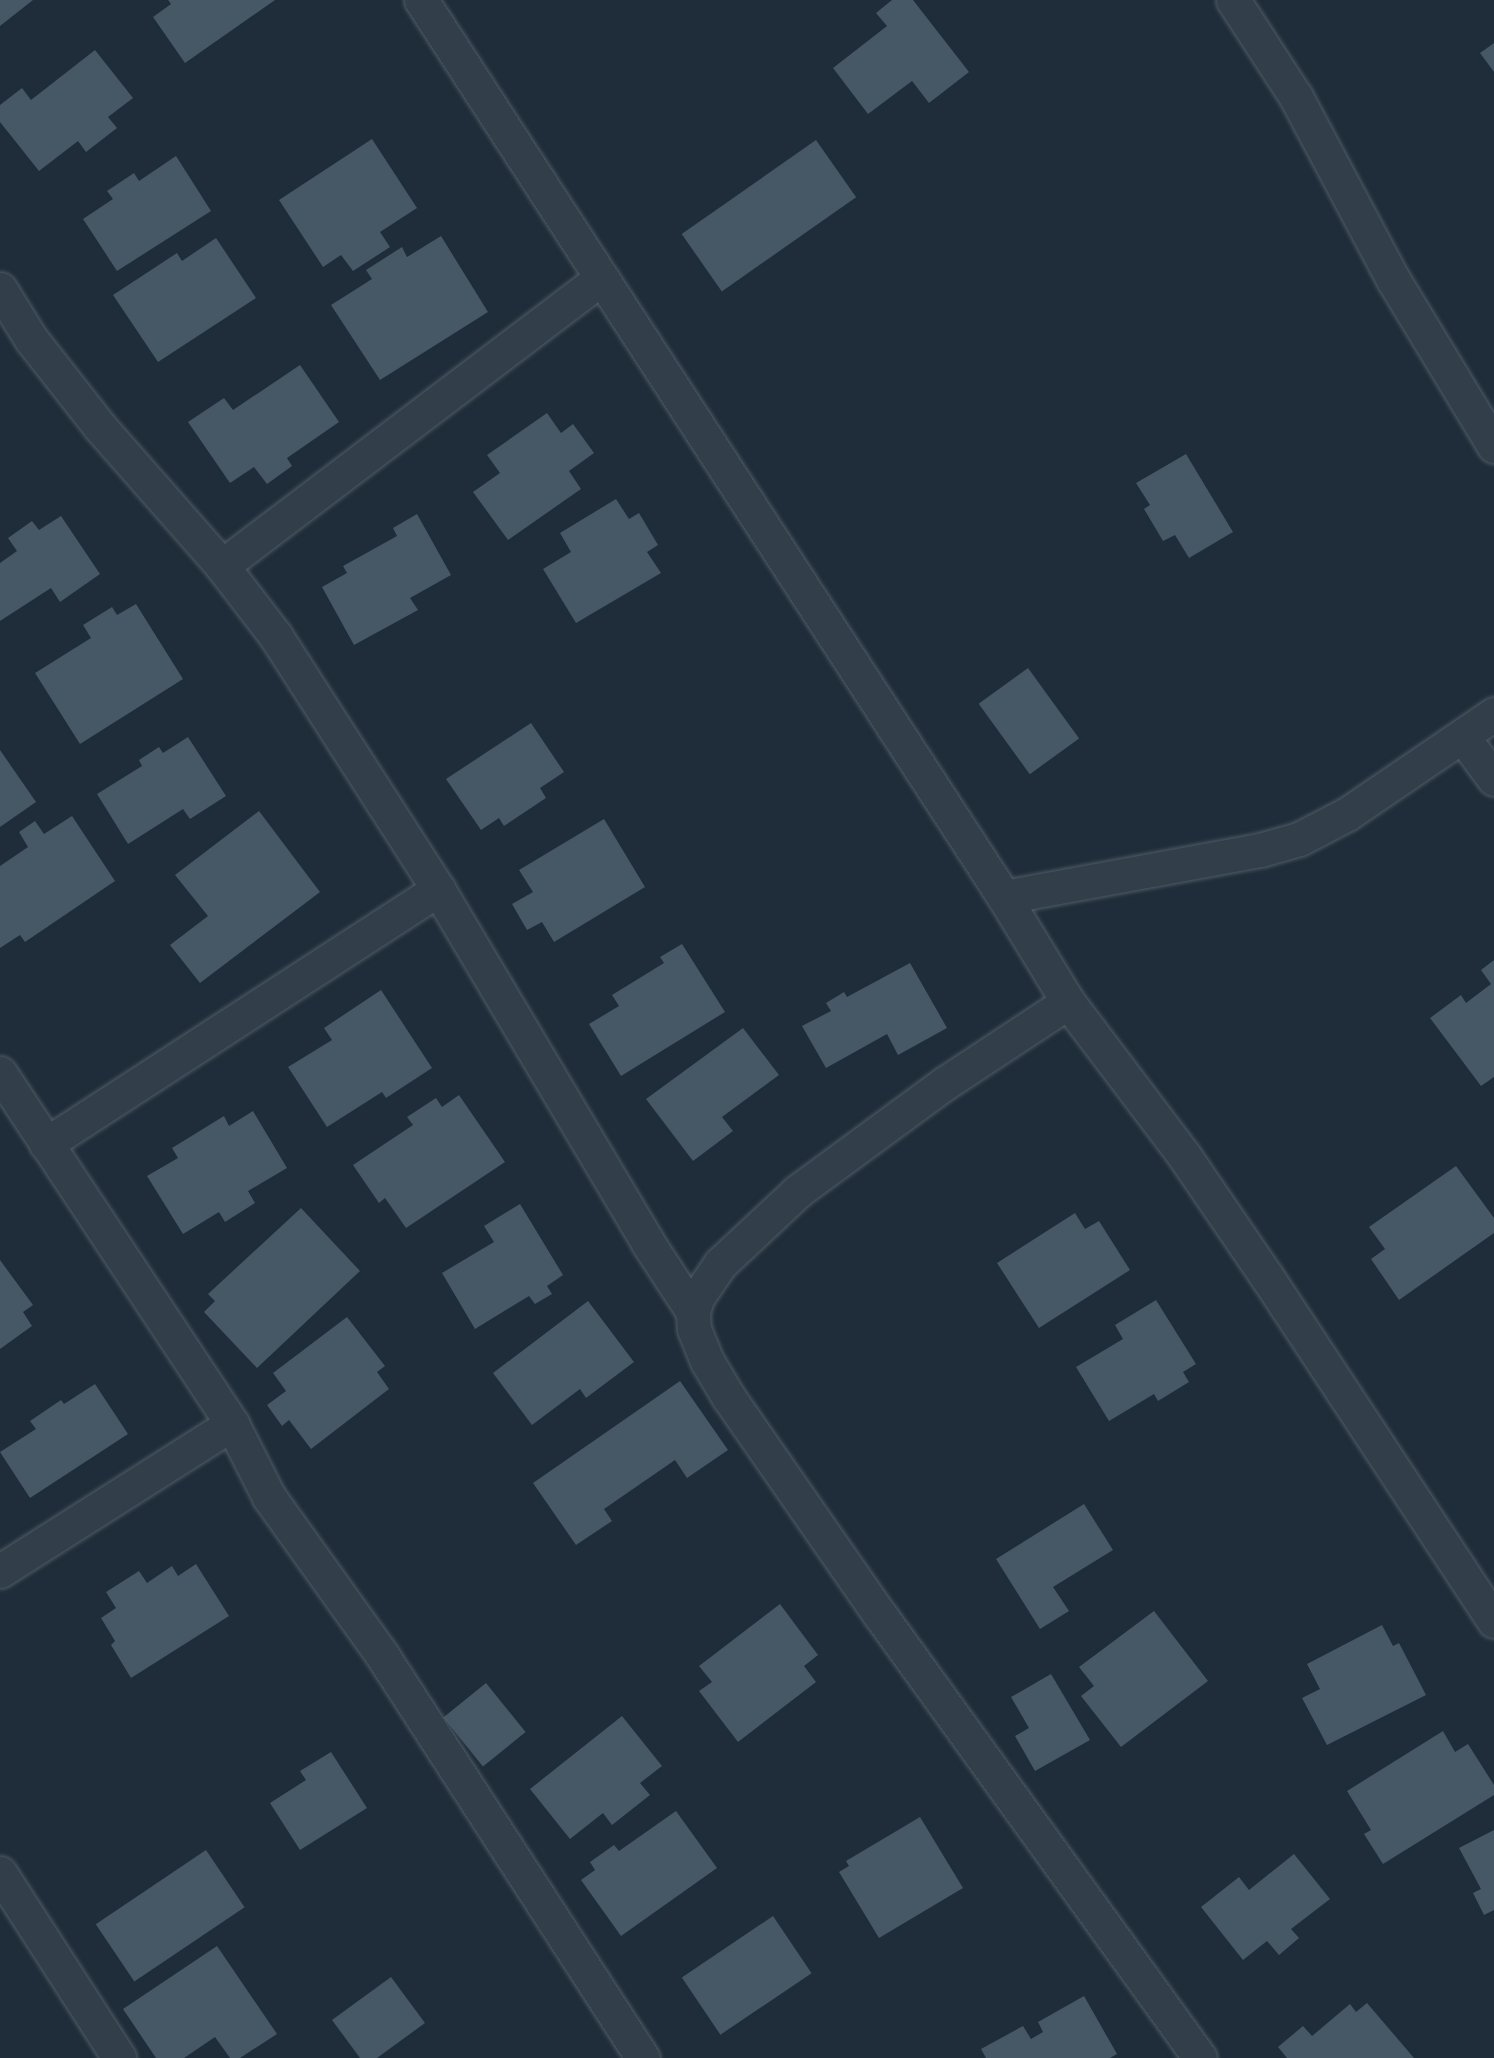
<!DOCTYPE html>
<html>
<head>
<meta charset="utf-8">
<style>
  body { margin:0 }
  #map { position:relative; width:1494px; height:2058px; overflow:hidden; background:#1e2d39; font-family:Figtree,sans-serif }
  div>[style] { position:absolute }
  .building>* { inset:0; background:#465765; transform-origin:0 0 }
  .roads { filter:drop-shadow(0 0 2px #505c67) drop-shadow(0 0 2px #505c67) }
  .minor>* { height:33px; margin:-16.5px; padding:0 16.5px; transform-origin:16.5px; border-radius:16.5px; background:#323e49 }
  span { translate:-50% -50%; white-space:nowrap; text-align:center; line-height:1.15; -webkit-text-stroke:6px #18232d; paint-order:stroke }
</style>
</head>
<body>
<div id="map">
  <div class="building">
    <i style="clip-path:polygon(0 0,33px 0,0 26px)"></i>
    <i style="clip-path:polygon(168px 0,275px 0,185px 63px,153px 17px,171px 4px)"></i>
    <i style="clip-path:polygon(892px 0,913px 0,969px 72px,929px 103px,912px 81px,868px 114px,833px 68px,887px 26px,876px 13px)"></i>
    <i style="clip-path:polygon(1494px 43px,1494px 72px,1480px 53px)"></i>
    <i style="clip-path:polygon(95px 50px,133px 98px,108px 117px,117px 128px,86px 152px,78px 141px,39px 171px,0 122px,0 105px,22px 88px,31px 100px)"></i>
    <i style="clip-path:polygon(372px 139px,417px 208px,380px 232px,390px 247px,353px 271px,341px 255px,323px 267px,279px 200px)"></i>
    <i style="left:816px;top:140px;width:70px;height:164px;rotate:55deg"></i>
    <i style="clip-path:polygon(176px 156px,211px 211px,117px 271px,83px 219px,113px 199px,107px 191px,134px 173px,139px 181px)"></i>
    <i style="clip-path:polygon(441px 236px,488px 312px,380px 380px,331px 305px,372px 279px,366px 270px,402px 247px,407px 257px)"></i>
    <i style="clip-path:polygon(216px 238px,256px 298px,158px 362px,113px 295px,177px 253px,182px 261px)"></i>
    <i style="clip-path:polygon(300px 365px,339px 422px,287px 458px,292px 466px,267px 484px,254px 467px,230px 483px,188px 422px,224px 398px,233px 410px)"></i>
    <i style="clip-path:polygon(547px 413px,561px 433px,573px 424px,594px 453px,569px 471px,581px 489px,508px 540px,473px 492px,500px 473px,487px 455px)"></i>
    <i style="clip-path:polygon(1186px 454px,1233px 532px,1189px 558px,1175px 535px,1163px 541px,1144px 509px,1150px 505px,1136px 483px)"></i>
    <i style="clip-path:polygon(616px 499px,629px 519px,639px 513px,658px 545px,647px 552px,661px 573px,576px 623px,543px 569px,571px 552px,560px 533px)"></i>
    <i style="clip-path:polygon(417px 514px,451px 575px,410px 598px,418px 610px,354px 645px,322px 587px,347px 573px,343px 566px,397px 536px,393px 528px)"></i>
    <i style="clip-path:polygon(61px 516px,100px 574px,60px 602px,51px 588px,0 621px,0 563px,17px 551px,8px 538px,32px 521px,39px 530px)"></i>
    <i style="clip-path:polygon(136px 604px,183px 679px,80px 744px,35px 673px,91px 638px,83px 625px,112px 607px,117px 615px)"></i>
    <i style="left:1028px;top:668px;width:87px;height:61px;rotate:54deg"></i>
    <i style="clip-path:polygon(531px 723px,564px 772px,540px 788px,546px 798px,504px 826px,499px 818px,481px 830px,446px 779px)"></i>
    <i style="clip-path:polygon(188px 737px,226px 796px,190px 819px,183px 809px,128px 844px,97px 794px,142px 766px,139px 760px,159px 747px,163px 753px)"></i>
    <i style="clip-path:polygon(0 750px,36px 802px,0 827px)"></i>
    <i style="clip-path:polygon(259px 811px,320px 892px,200px 983px,170px 945px,208px 916px,175px 875px)"></i>
    <i style="clip-path:polygon(72px 816px,115px 881px,25px 942px,20px 935px,0 948px,0 866px,28px 847px,19px 832px,35px 821px,44px 834px)"></i>
    <i style="clip-path:polygon(604px 819px,645px 887px,554px 942px,542px 922px,527px 930px,512px 904px,533px 892px,519px 870px)"></i>
    <i style="clip-path:polygon(682px 944px,725px 1012px,621px 1076px,589px 1024px,619px 1006px,612px 995px,664px 963px,660px 957px)"></i>
    <i style="clip-path:polygon(1494px 960px,1494px 1077px,1481px 1086px,1430px 1018px,1461px 995px,1466px 1003px,1491px 984px,1481px 970px)"></i>
    <i style="clip-path:polygon(910px 963px,947px 1028px,898px 1055px,887px 1034px,826px 1068px,802px 1026px,831px 1011px,826px 1003px,844px 992px,847px 997px)"></i>
    <i style="clip-path:polygon(381px 990px,432px 1068px,386px 1098px,382px 1092px,327px 1127px,288px 1067px,332px 1040px,324px 1028px)"></i>
    <i style="clip-path:polygon(743px 1028px,779px 1075px,722px 1117px,733px 1131px,693px 1161px,646px 1099px)"></i>
    <i style="clip-path:polygon(459px 1095px,505px 1162px,406px 1228px,385px 1198px,379px 1203px,353px 1165px,413px 1125px,407px 1117px,436px 1098px,442px 1107px)"></i>
    <i style="clip-path:polygon(253px 1111px,287px 1168px,248px 1191px,255px 1203px,225px 1222px,219px 1212px,183px 1234px,147px 1176px,178px 1158px,172px 1148px,224px 1116px,229px 1126px)"></i>
    <i style="clip-path:polygon(1456px 1166px,1494px 1218px,1494px 1233px,1399px 1300px,1371px 1259px,1385px 1249px,1369px 1227px)"></i>
    <i style="clip-path:polygon(520px 1204px,563px 1275px,547px 1286px,552px 1294px,535px 1304px,529px 1296px,475px 1329px,442px 1273px,494px 1242px,484px 1226px)"></i>
    <i style="clip-path:polygon(301px 1208px,360px 1271px,257px 1368px,204px 1312px,215px 1301px,208px 1294px)"></i>
    <i style="clip-path:polygon(1075px 1213px,1085px 1229px,1099px 1221px,1130px 1270px,1039px 1328px,997px 1263px)"></i>
    <i style="clip-path:polygon(0 1260px,33px 1305px,23px 1312px,32px 1326px,0 1349px)"></i>
    <i style="clip-path:polygon(1156px 1300px,1196px 1364px,1183px 1372px,1189px 1382px,1158px 1401px,1154px 1394px,1109px 1421px,1076px 1367px,1123px 1339px,1115px 1325px)"></i>
    <i style="clip-path:polygon(588px 1301px,634px 1362px,586px 1398px,580px 1389px,532px 1425px,493px 1373px)"></i>
    <i style="clip-path:polygon(347px 1317px,385px 1366px,377px 1372px,389px 1389px,311px 1449px,289px 1420px,282px 1426px,267px 1405px,286px 1391px,273px 1373px)"></i>
    <i style="clip-path:polygon(680px 1381px,728px 1450px,687px 1478px,675px 1460px,604px 1509px,612px 1521px,576px 1545px,533px 1483px)"></i>
    <i style="clip-path:polygon(95px 1384px,128px 1434px,30px 1498px,0 1452px,36px 1429px,30px 1421px,61px 1400px,64px 1404px)"></i>
    <i style="clip-path:polygon(1084px 1504px,1113px 1550px,1053px 1587px,1069px 1611px,1040px 1629px,996px 1559px)"></i>
    <i style="clip-path:polygon(196px 1564px,229px 1616px,131px 1678px,111px 1645px,115px 1641px,101px 1618px,116px 1608px,106px 1592px,139px 1571px,147px 1583px,172px 1566px,178px 1576px)"></i>
    <i style="clip-path:polygon(780px 1604px,818px 1655px,804px 1666px,816px 1682px,738px 1742px,699px 1691px,712px 1682px,699px 1666px)"></i>
    <i style="clip-path:polygon(1154px 1611px,1208px 1681px,1121px 1747px,1081px 1696px,1094px 1686px,1079px 1667px)"></i>
    <i style="clip-path:polygon(1382px 1625px,1393px 1646px,1399px 1643px,1426px 1695px,1327px 1745px,1302px 1698px,1320px 1689px,1307px 1664px)"></i>
    <i style="clip-path:polygon(1051px 1674px,1090px 1740px,1035px 1771px,1015px 1736px,1029px 1728px,1011px 1697px)"></i>
    <i style="left:486px;top:1683px;width:63px;height:55px;rotate:51deg"></i>
    <i style="clip-path:polygon(622px 1716px,662px 1766px,640px 1783px,650px 1795px,612px 1825px,603px 1813px,570px 1839px,530px 1789px)"></i>
    <i style="clip-path:polygon(1443px 1731px,1455px 1752px,1468px 1744px,1494px 1785px,1494px 1795px,1383px 1864px,1364px 1834px,1371px 1830px,1347px 1791px)"></i>
    <i style="clip-path:polygon(331px 1752px,367px 1808px,300px 1850px,270px 1803px,306px 1780px,300px 1771px)"></i>
    <i style="clip-path:polygon(676px 1811px,717px 1868px,621px 1936px,581px 1880px,595px 1870px,590px 1862px,614px 1845px,619px 1851px)"></i>
    <i style="clip-path:polygon(920px 1817px,963px 1888px,879px 1938px,839px 1872px,849px 1866px,846px 1861px)"></i>
    <i style="clip-path:polygon(1494px 1830px,1494px 1910px,1484px 1915px,1473px 1893px,1481px 1889px,1459px 1848px)"></i>
    <i style="left:206px;top:1850px;width:69px;height:133px;rotate:56deg"></i>
    <i style="clip-path:polygon(1294px 1854px,1330px 1899px,1291px 1929px,1299px 1938px,1279px 1955px,1267px 1941px,1243px 1960px,1201px 1907px,1239px 1877px,1249px 1890px)"></i>
    <i style="left:773px;top:1916px;width:69px;height:110px;rotate:56deg"></i>
    <i style="clip-path:polygon(217px 1946px,277px 2034px,240px 2058px,230px 2058px,215px 2037px,184px 2058px,156px 2058px,123px 2009px)"></i>
    <i style="clip-path:polygon(391px 1977px,425px 2023px,377px 2058px,360px 2058px,332px 2020px)"></i>
    <i style="clip-path:polygon(1084px 1996px,1117px 2054px,1110px 2058px,986px 2058px,981px 2049px,1023px 2026px,1031px 2039px,1043px 2032px,1038px 2022px)"></i>
    <i style="clip-path:polygon(1367px 2003px,1414px 2058px,1287px 2058px,1278px 2047px,1303px 2026px,1312px 2036px,1350px 2004px,1356px 2012px)"></i>
  </div>
  <div class="roads">
    <div class="minor">
      <i style="left:421px;top:0;width:1070px;rotate:56.98deg"></i>
      <i style="left:1004px;top:897px;width:123px;rotate:58.6deg"></i>
      <i style="left:1068px;top:1002px;width:191px;rotate:52.9deg"></i>
      <i style="left:1183px;top:1154px;width:149px;rotate:55.7deg"></i>
      <i style="left:1267px;top:1277px;width:412px;rotate:56.6deg"></i>
      <i style="left:1233px;top:0;width:116px;rotate:57deg"></i>
      <i style="left:1296px;top:97px;width:208px;rotate:62deg"></i>
      <i style="left:1394px;top:281px;width:193px;rotate:58.8deg"></i>
      <i style="left:0;top:289px;width:59px;rotate:58.2deg"></i>
      <i style="left:31px;top:339px;width:112px;rotate:51.9deg"></i>
      <i style="left:100px;top:427px;width:185px;rotate:48.7deg"></i>
      <i style="left:222px;top:566px;width:87px;rotate:52.5deg"></i>
      <i style="left:275px;top:635px;width:302px;rotate:57.3deg"></i>
      <i style="left:438px;top:889px;width:412px;rotate:59.3deg"></i>
      <i style="left:648px;top:1243px;width:82px;rotate:56.9deg"></i>
      <i style="left:222px;top:566px;width:476px;rotate:-37.2deg"></i>
      <i style="left:1463px;top:737px;width:52px;rotate:53.6deg"></i>
      <i style="left:1004px;top:897px;width:260px;rotate:-10.4deg"></i>
      <i style="left:1260px;top:850px;width:41px;rotate:-15.8deg"></i>
      <i style="left:1299px;top:839px;width:54px;rotate:-27.5deg"></i>
      <i style="left:1347px;top:814px;width:178px;rotate:-34.2deg"></i>
      <i style="left:1068px;top:1002px;width:147px;rotate:146.6deg"></i>
      <i style="left:945px;top:1083px;width:182px;rotate:143.7deg"></i>
      <i style="left:798px;top:1191px;width:107px;rotate:136.9deg"></i>
      <i style="left:720px;top:1264px;width:41px;rotate:124.1deg"></i>
      <i style="left:697px;top:1298px;width:15px;rotate:106deg"></i>
      <i style="left:693px;top:1312px;width:17px;rotate:87deg"></i>
      <i style="left:694px;top:1329px;width:35px;rotate:68deg"></i>
      <i style="left:707px;top:1361px;width:43px;rotate:59.3deg"></i>
      <i style="left:729px;top:1398px;width:264px;rotate:55.2deg"></i>
      <i style="left:880px;top:1615px;width:546px;rotate:54.16deg"></i>
      <i style="left:0;top:1073px;width:421px;rotate:56.5deg"></i>
      <i style="left:232px;top:1424px;width:82px;rotate:63.1deg"></i>
      <i style="left:269px;top:1497px;width:194px;rotate:54.4deg"></i>
      <i style="left:382px;top:1655px;width:480px;rotate:57.1deg"></i>
      <i style="left:46px;top:1144px;width:468px;rotate:-33deg"></i>
      <i style="left:0;top:1571px;width:275px;rotate:-32.4deg"></i>
      <i style="left:0;top:1873px;width:220px;rotate:57.2deg"></i>
    </div>
  </div>
</div>
</body>
</html>
